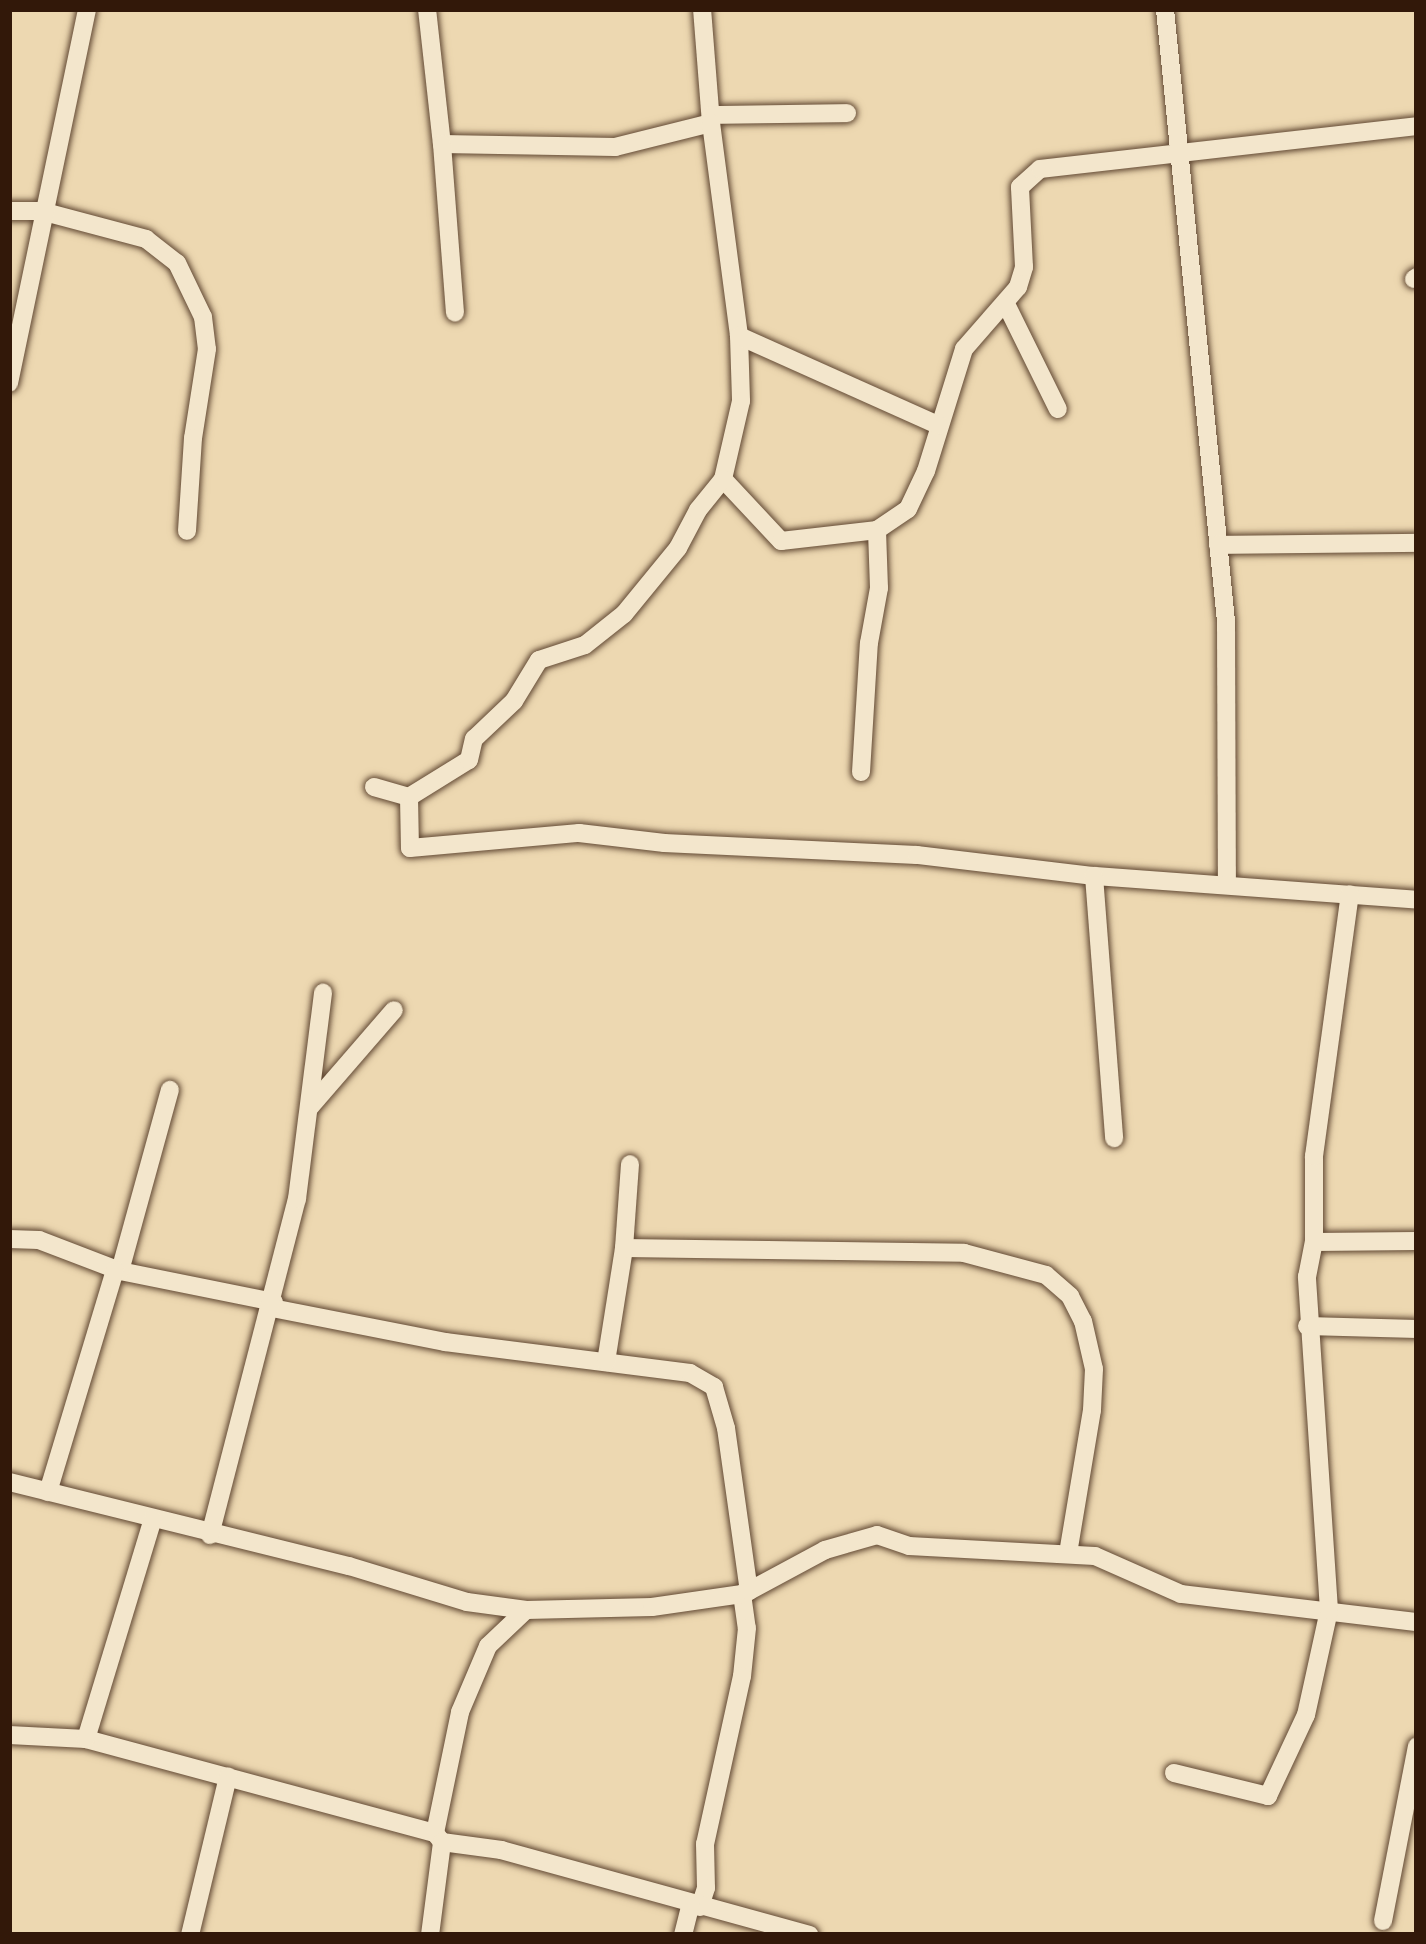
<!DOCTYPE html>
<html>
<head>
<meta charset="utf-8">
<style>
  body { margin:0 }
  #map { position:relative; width:1426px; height:1944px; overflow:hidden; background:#edd8b1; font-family:Alegreya,serif }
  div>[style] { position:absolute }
  .roads { filter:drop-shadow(0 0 3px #614833) drop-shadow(0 0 3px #614833) }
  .minor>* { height:18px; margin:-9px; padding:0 9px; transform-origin:9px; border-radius:9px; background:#f3e6cc }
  span { translate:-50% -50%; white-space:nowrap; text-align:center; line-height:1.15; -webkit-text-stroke:9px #f3e6cc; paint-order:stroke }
  .frame { position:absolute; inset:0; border:12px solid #321809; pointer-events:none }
</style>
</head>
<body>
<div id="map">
  <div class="roads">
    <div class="minor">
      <i style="left:427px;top:9px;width:136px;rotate:83.7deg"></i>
      <i style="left:442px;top:144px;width:173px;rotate:1deg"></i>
      <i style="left:615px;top:147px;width:99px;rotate:-14deg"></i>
      <i style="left:711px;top:123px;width:114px;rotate:-94.5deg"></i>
      <i style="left:1165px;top:9px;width:615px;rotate:84.31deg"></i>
      <i style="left:1226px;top:621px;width:262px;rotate:89.8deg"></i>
      <i style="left:712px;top:115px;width:135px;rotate:-0.8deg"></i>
      <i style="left:711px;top:123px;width:215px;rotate:82.5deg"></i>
      <i style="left:739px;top:336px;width:65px;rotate:88.2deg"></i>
      <i style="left:741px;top:401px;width:80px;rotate:103deg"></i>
      <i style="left:723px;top:479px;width:85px;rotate:46.9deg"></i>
      <i style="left:781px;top:541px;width:97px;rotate:-6.5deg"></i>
      <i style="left:877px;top:530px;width:37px;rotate:-34deg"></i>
      <i style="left:908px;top:509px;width:42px;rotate:-64.7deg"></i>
      <i style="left:926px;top:471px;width:128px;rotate:-72.7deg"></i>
      <i style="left:964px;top:349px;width:82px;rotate:-48.9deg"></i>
      <i style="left:1018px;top:287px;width:21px;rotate:-73deg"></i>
      <i style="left:1024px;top:267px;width:80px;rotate:-92.9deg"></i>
      <i style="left:1020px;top:187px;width:27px;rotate:-42deg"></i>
      <i style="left:1040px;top:169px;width:379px;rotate:-6.5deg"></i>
      <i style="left:442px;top:144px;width:169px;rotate:85.6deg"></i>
      <i style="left:9px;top:211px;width:32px"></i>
      <i style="left:41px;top:211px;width:109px;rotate:14.9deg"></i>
      <i style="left:146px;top:239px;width:39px;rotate:38deg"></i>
      <i style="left:177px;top:263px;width:60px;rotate:64.3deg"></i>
      <i style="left:203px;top:317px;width:32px;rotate:83deg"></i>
      <i style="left:207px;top:349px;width:90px;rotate:98.9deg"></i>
      <i style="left:193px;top:438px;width:93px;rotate:93.7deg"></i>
      <i style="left:1414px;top:279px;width:4px;rotate:-34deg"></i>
      <i style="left:1006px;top:304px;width:117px;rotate:63.7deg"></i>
      <i style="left:739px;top:336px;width:218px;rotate:24.1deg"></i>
      <i style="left:9px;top:383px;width:382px;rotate:-78.2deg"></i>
      <i style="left:1218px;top:545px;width:199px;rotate:-0.6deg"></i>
      <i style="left:861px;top:772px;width:129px;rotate:-86.5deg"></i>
      <i style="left:869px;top:643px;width:56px;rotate:-79.7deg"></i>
      <i style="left:879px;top:588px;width:58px;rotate:-92deg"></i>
      <i style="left:374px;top:787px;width:36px;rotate:16deg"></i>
      <i style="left:409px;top:797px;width:70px;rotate:-31.7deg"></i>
      <i style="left:469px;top:760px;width:22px;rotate:-77deg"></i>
      <i style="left:474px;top:739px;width:55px;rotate:-43.5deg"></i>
      <i style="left:514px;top:701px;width:48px;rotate:-58.6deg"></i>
      <i style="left:539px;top:660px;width:48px;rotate:-18.1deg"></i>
      <i style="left:585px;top:645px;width:50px;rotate:-38.5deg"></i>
      <i style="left:624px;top:614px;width:85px;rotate:-50.7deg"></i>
      <i style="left:678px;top:548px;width:43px;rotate:-62.2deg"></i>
      <i style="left:698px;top:510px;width:40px;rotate:-51deg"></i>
      <i style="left:409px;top:797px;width:51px;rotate:88.9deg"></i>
      <i style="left:410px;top:848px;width:170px;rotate:-5.1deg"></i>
      <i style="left:579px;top:833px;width:86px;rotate:6.7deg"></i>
      <i style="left:664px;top:843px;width:253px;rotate:2.7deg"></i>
      <i style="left:917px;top:855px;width:178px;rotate:6.8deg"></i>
      <i style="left:1094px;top:876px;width:324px;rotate:4.2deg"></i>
      <i style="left:1094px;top:876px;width:263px;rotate:85.6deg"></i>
      <i style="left:310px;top:1107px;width:128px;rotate:-49.1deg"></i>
      <i style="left:9px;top:1239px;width:30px;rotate:2deg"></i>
      <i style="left:39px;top:1240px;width:87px;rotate:20.9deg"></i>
      <i style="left:120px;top:1271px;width:157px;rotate:11.4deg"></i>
      <i style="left:1314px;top:1242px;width:103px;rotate:-0.6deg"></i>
      <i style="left:624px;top:1248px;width:84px;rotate:-85.9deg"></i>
      <i style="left:120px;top:1271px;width:188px;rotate:-74.6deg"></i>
      <i style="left:272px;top:1308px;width:176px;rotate:11.1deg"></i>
      <i style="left:445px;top:1342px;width:247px;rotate:7.2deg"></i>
      <i style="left:690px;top:1373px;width:28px;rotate:30deg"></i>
      <i style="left:714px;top:1387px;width:43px;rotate:73.7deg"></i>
      <i style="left:726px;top:1428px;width:165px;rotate:82deg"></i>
      <i style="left:749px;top:1591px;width:8px;rotate:157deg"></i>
      <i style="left:742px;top:1594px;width:34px;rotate:82deg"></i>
      <i style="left:747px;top:1628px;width:48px;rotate:95.9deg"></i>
      <i style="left:742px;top:1676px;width:172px;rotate:102.4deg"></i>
      <i style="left:705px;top:1844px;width:44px;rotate:88.7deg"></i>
      <i style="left:706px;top:1888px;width:20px;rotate:108deg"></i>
      <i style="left:1307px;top:1326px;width:110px;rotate:1.6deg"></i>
      <i style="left:606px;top:1362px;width:115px;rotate:-81deg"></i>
      <i style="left:624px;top:1248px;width:340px;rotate:0.8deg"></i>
      <i style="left:964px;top:1253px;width:85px;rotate:15deg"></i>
      <i style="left:1046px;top:1275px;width:32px;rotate:41deg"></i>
      <i style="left:1070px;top:1296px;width:28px;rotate:63deg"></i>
      <i style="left:1083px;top:1321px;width:49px;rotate:77.1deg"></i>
      <i style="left:1094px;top:1369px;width:41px;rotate:92.8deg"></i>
      <i style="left:1092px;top:1410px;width:145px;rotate:99.5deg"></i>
      <i style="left:9px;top:1482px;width:350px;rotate:13.9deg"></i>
      <i style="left:349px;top:1566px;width:123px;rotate:17deg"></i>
      <i style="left:467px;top:1602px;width:60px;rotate:7.7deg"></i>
      <i style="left:526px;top:1610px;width:126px;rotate:-1.4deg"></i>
      <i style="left:652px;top:1607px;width:91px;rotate:-8.2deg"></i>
      <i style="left:48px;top:1492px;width:232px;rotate:-73.2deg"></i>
      <i style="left:210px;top:1535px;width:347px;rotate:-75.5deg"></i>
      <i style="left:297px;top:1199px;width:208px;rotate:-82.8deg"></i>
      <i style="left:749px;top:1591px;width:86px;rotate:-28.3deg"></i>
      <i style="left:825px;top:1550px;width:54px;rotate:-16.1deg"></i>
      <i style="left:877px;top:1535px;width:34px;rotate:19deg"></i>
      <i style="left:909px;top:1546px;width:186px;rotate:3.1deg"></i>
      <i style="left:1095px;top:1556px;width:94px;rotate:23.8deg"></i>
      <i style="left:1181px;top:1594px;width:238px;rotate:6.8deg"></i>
      <i style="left:9px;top:1735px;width:77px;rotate:3deg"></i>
      <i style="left:86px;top:1739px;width:361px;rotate:15.1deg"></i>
      <i style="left:435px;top:1833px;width:11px;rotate:52deg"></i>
      <i style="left:442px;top:1842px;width:60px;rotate:7.7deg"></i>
      <i style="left:501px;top:1850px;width:320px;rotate:15.4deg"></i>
      <i style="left:86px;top:1739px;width:230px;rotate:-73.1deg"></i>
      <i style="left:1174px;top:1773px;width:97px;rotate:13.7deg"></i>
      <i style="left:1268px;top:1796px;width:89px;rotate:-64.9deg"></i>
      <i style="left:1306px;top:1715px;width:107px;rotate:-77.6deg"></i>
      <i style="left:1329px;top:1610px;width:334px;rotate:-93.8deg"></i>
      <i style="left:1307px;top:1277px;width:36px;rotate:-79deg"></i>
      <i style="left:1314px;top:1242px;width:86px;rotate:-90deg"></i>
      <i style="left:1314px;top:1156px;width:264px;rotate:-82.2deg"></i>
      <i style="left:435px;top:1833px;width:124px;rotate:-78.3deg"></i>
      <i style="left:460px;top:1712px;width:72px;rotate:-67deg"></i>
      <i style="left:488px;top:1646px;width:52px;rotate:-43.5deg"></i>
      <i style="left:1383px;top:1921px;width:178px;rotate:-79deg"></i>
      <i style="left:190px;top:1935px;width:163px;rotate:-76.5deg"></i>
      <i style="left:430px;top:1935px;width:94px;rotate:-82.6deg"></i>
      <i style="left:683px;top:1935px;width:32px;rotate:-76deg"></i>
    </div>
  </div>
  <div class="frame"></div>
</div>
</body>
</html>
